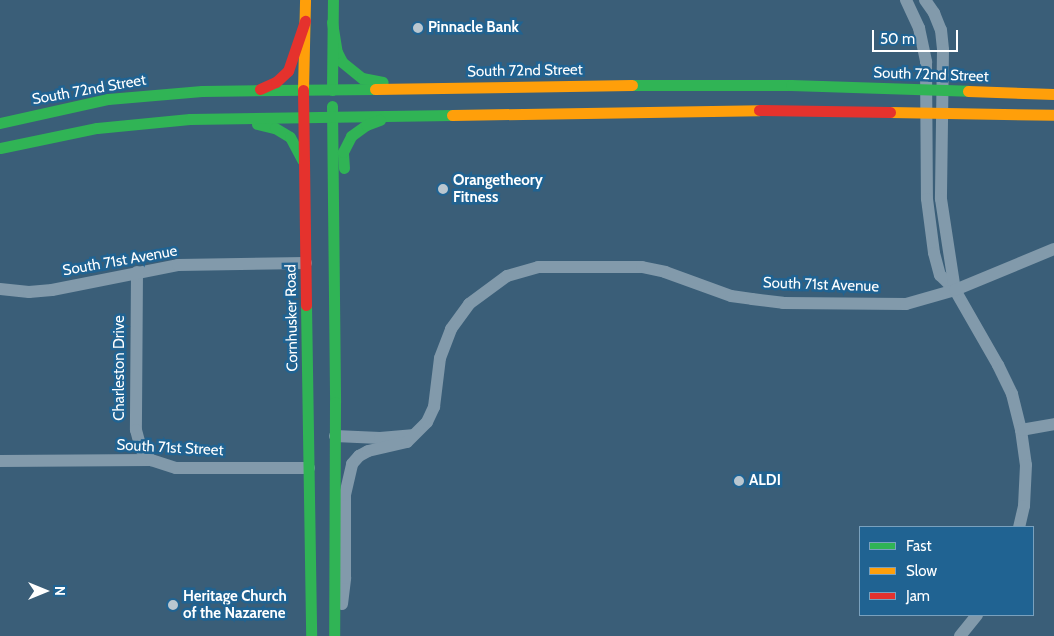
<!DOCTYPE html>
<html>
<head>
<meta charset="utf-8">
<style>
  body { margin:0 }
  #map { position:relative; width:1054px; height:636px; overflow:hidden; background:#3a5e78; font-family:Cabin,sans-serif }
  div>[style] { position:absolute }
  .street>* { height:12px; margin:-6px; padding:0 6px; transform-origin:6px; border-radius:6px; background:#829aab }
  .fast>* { height:11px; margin:-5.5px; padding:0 5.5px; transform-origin:5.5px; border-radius:5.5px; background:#30b455 }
  .slow>* { height:11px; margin:-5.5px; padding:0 5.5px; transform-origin:5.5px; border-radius:5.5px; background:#ff9f0a }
  .jam>* { height:11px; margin:-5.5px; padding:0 5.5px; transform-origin:5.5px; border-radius:5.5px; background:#e5322d }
  .dots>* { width:14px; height:14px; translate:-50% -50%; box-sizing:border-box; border:2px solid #206392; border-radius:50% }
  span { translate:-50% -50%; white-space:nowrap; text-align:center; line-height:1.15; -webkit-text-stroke:5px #206392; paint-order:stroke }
  .poi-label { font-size:15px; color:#fff; font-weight:700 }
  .left { translate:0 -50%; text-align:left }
  .street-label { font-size:15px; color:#fff }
  .legend { position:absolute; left:859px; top:526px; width:175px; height:90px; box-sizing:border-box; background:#206392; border:1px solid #79a1be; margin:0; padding:6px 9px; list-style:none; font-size:15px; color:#fff }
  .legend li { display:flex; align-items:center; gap:10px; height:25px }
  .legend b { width:25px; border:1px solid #79a1be }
  .north { position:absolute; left:20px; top:566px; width:50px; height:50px; -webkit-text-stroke:4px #206392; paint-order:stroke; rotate:90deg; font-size:14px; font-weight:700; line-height:20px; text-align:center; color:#fff }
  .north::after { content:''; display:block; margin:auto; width:18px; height:22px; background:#fff; clip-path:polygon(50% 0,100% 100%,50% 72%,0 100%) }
  .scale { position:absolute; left:872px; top:30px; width:86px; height:22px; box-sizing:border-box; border:2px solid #fff; border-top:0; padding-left:6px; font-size:15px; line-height:18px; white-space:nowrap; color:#fff; -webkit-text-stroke:4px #206392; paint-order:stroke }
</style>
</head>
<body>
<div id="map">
  <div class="street">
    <i style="left:906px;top:0;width:31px;rotate:65deg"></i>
    <i style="left:919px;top:28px;width:35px;rotate:78deg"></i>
    <i style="left:926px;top:62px;width:137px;rotate:89.6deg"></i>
    <i style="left:927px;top:199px;width:54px;rotate:82.6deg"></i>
    <i style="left:934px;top:253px;width:23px;rotate:75deg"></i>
    <i style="left:940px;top:275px;width:21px;rotate:45deg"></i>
    <i style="left:955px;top:290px;width:86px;rotate:60.2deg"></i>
    <i style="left:998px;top:365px;width:32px;rotate:64deg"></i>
    <i style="left:1012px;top:394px;width:37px;rotate:76deg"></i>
    <i style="left:1021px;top:430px;width:35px;rotate:82deg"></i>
    <i style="left:1026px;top:465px;width:41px;rotate:92.8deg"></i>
    <i style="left:1024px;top:506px;width:22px;rotate:103deg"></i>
    <i style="left:925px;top:0;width:16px;rotate:55deg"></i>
    <i style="left:934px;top:13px;width:18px;rotate:68deg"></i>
    <i style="left:941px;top:30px;width:20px;rotate:84deg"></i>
    <i style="left:943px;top:50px;width:149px;rotate:90.8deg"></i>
    <i style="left:941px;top:199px;width:92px;rotate:81.3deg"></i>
    <i style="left:137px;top:272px;width:158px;rotate:90.4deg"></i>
    <i style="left:136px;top:430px;width:20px;rotate:75deg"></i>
    <i style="left:141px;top:449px;width:15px;rotate:48deg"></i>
    <i style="left:0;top:289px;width:29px;rotate:6deg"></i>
    <i style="left:29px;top:292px;width:23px;rotate:-5deg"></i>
    <i style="left:52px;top:290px;width:128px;rotate:-11.2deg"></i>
    <i style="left:178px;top:265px;width:128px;rotate:-0.9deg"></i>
    <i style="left:1021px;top:430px;width:34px;rotate:-10deg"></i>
    <i style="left:335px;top:436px;width:45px;rotate:2.5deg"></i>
    <i style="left:380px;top:438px;width:32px;rotate:-5deg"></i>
    <i style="left:0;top:461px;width:151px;rotate:-0.4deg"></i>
    <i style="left:151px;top:460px;width:26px;rotate:18deg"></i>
    <i style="left:176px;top:468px;width:133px"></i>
    <i style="left:342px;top:604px;width:26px;rotate:-83deg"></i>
    <i style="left:345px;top:578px;width:83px;rotate:-90deg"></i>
    <i style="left:345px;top:495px;width:32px;rotate:-77deg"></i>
    <i style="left:352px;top:464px;width:11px;rotate:-49deg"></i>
    <i style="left:359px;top:456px;width:10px;rotate:-29deg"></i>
    <i style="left:368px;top:451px;width:40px;rotate:-13deg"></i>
    <i style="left:407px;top:442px;width:28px;rotate:-45deg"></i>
    <i style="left:427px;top:422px;width:17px;rotate:-65deg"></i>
    <i style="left:434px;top:407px;width:49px;rotate:-83deg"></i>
    <i style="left:440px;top:358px;width:31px;rotate:-69deg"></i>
    <i style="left:451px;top:329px;width:31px;rotate:-54deg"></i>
    <i style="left:469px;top:304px;width:47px;rotate:-36.4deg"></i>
    <i style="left:507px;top:276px;width:32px;rotate:-16deg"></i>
    <i style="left:538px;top:267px;width:104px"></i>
    <i style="left:642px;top:267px;width:24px;rotate:12deg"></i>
    <i style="left:665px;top:272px;width:70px;rotate:20deg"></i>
    <i style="left:731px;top:296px;width:21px;rotate:8deg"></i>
    <i style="left:752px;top:299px;width:31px;rotate:7deg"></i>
    <i style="left:783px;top:303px;width:123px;rotate:0.5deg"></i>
    <i style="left:906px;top:304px;width:51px;rotate:-15.9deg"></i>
    <i style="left:955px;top:290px;width:107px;rotate:-22.5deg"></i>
    <i style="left:960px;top:636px;width:27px;rotate:-51deg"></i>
  </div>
  <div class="fast">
    <i style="left:332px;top:22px;width:30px;rotate:81deg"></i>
    <i style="left:337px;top:52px;width:11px;rotate:63deg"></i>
    <i style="left:342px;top:62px;width:26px;rotate:39deg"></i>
    <i style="left:362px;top:78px;width:21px;rotate:11deg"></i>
    <i style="left:632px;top:85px;width:159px"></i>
    <i style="left:791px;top:85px;width:177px;rotate:1.9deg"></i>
    <i style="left:332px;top:90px;width:90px;rotate:-89.4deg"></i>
    <i style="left:332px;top:106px;width:296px;rotate:89.4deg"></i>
    <i style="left:335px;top:402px;width:234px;rotate:90.2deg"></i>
    <i style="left:0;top:123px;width:111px;rotate:-12.5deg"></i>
    <i style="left:108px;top:99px;width:94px;rotate:-4.9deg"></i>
    <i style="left:202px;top:91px;width:173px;rotate:-0.7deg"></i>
    <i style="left:257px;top:124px;width:18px;rotate:13deg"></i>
    <i style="left:275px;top:128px;width:17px;rotate:31deg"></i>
    <i style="left:290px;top:137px;width:26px;rotate:62deg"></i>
    <i style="left:0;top:148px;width:99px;rotate:-11.7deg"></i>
    <i style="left:97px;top:128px;width:93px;rotate:-5.5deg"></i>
    <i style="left:190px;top:119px;width:262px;rotate:-0.9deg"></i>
    <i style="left:344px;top:168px;width:16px;rotate:-94deg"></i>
    <i style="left:343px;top:152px;width:18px;rotate:-63deg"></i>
    <i style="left:351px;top:136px;width:19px;rotate:-36deg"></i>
    <i style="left:366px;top:125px;width:15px;rotate:-20deg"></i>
    <i style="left:306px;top:305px;width:331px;rotate:89.1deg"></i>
  </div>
  <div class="slow">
    <i style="left:375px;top:89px;width:257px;rotate:-0.9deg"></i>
    <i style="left:303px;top:90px;width:90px;rotate:-88.7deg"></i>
    <i style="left:968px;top:91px;width:86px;rotate:2deg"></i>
    <i style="left:890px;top:112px;width:164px;rotate:1deg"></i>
    <i style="left:452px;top:115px;width:307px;rotate:-0.9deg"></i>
  </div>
  <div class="jam">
    <i style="left:260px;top:89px;width:17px;rotate:-24deg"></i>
    <i style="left:276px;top:82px;width:16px;rotate:-43deg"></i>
    <i style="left:288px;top:71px;width:53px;rotate:-71.2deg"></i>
    <i style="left:303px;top:90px;width:215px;rotate:89.2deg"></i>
    <i style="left:759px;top:110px;width:131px;rotate:0.9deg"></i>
  </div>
  <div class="dots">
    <i style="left:418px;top:28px;background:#bac7d0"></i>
    <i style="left:443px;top:189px;background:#bac7d0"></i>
    <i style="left:739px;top:481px;background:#bac7d0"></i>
    <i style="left:173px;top:605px;background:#bac7d0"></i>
  </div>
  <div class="poi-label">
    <span class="left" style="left:428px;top:28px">Pinnacle Bank</span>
    <span class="left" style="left:453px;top:189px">Orangetheory<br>Fitness</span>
    <span class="left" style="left:749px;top:481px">ALDI</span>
    <span class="left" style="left:183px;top:605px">Heritage Church<br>of the Nazarene</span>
  </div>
  <div class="street-label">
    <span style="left:525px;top:71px;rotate:-1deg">South 72nd Street</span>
    <span style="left:931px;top:75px;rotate:2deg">South 72nd Street</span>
    <span style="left:89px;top:90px;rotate:-10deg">South 72nd Street</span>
    <span style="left:120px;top:261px;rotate:-10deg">South 71st Avenue</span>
    <span style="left:821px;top:285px;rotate:2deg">South 71st Avenue</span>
    <span style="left:292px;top:318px;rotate:-91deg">Cornhusker Road</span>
    <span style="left:120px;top:368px;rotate:-90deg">Charleston Drive</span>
    <span style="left:170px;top:448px;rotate:3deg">South 71st Street</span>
  </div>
  <ul class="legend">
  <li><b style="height:6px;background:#30b455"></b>Fast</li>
  <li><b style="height:6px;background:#ff9f0a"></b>Slow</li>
  <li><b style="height:6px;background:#e5322d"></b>Jam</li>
  </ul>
  <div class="north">N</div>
  <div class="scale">50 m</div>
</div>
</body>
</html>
